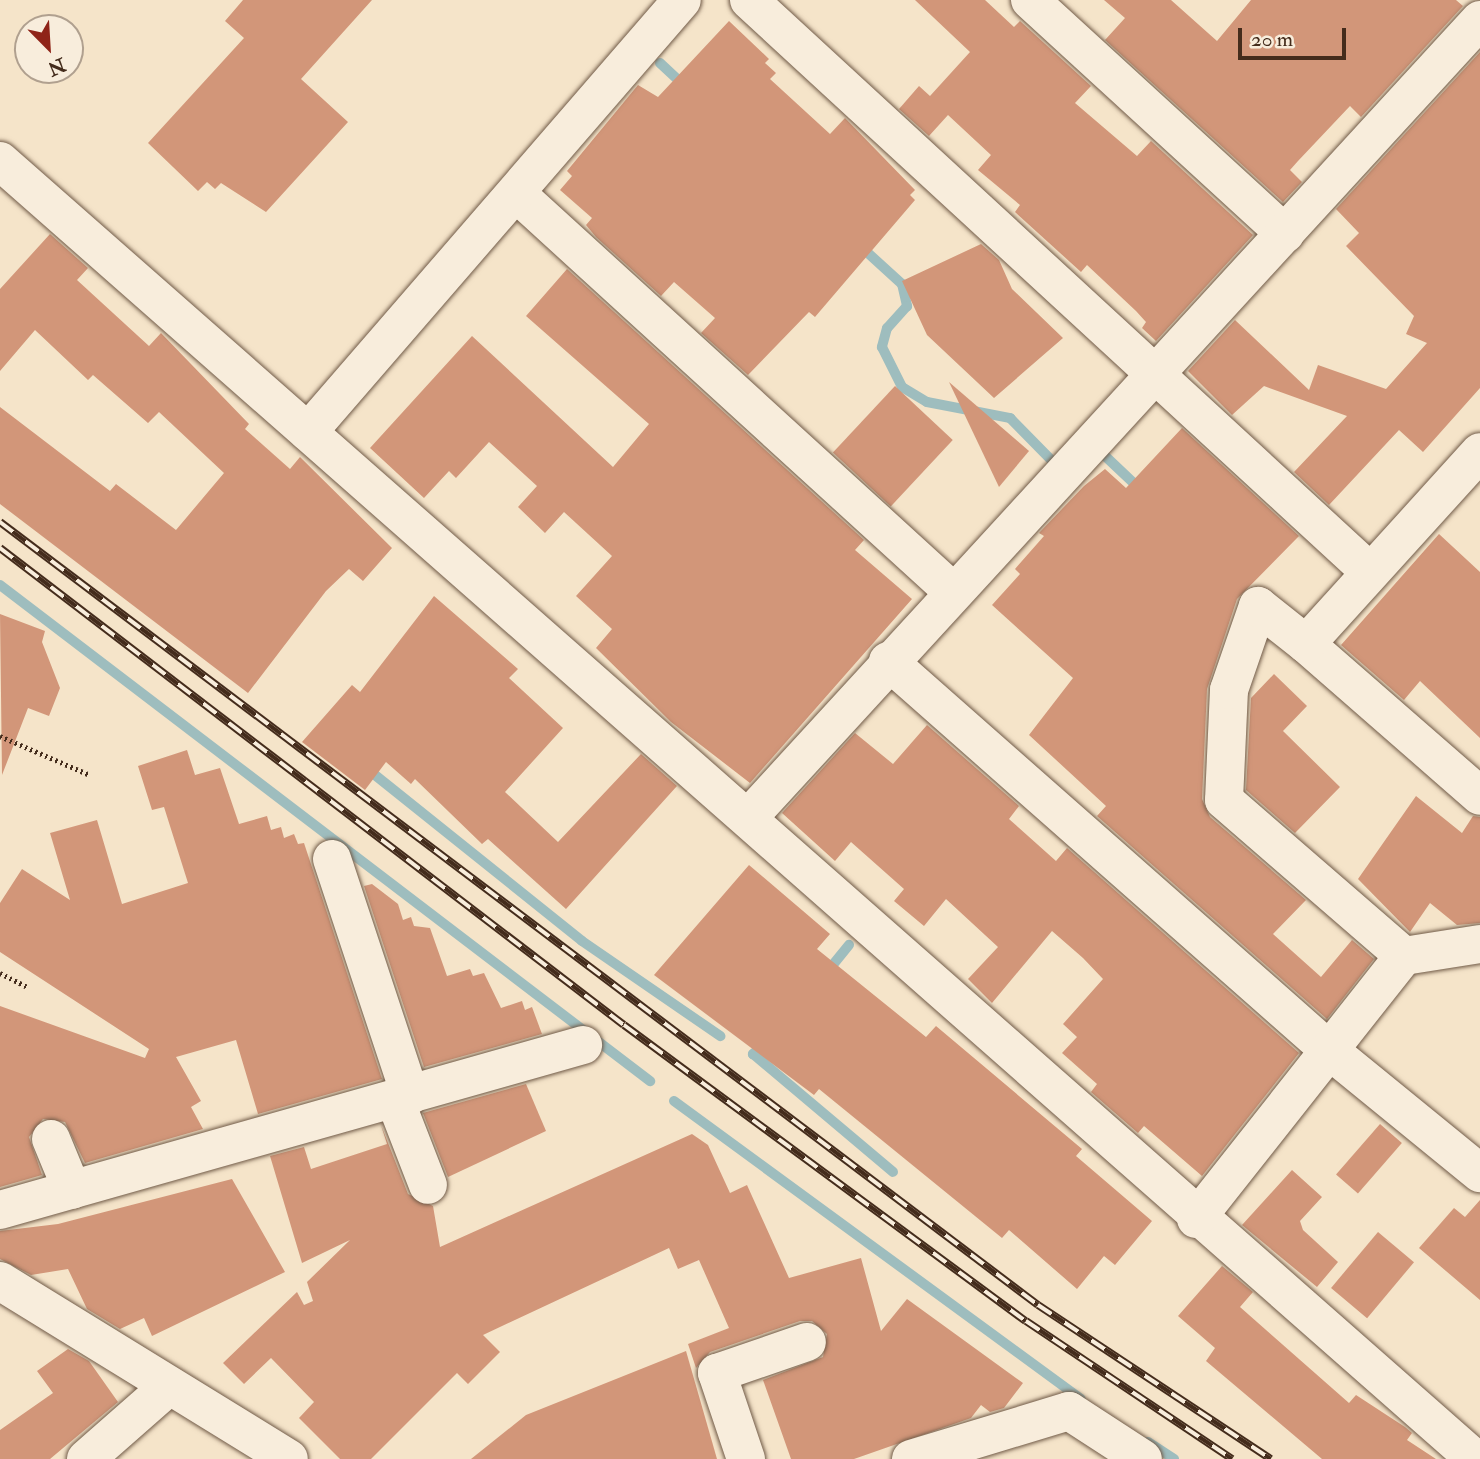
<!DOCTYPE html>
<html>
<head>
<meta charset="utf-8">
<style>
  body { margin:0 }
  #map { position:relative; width:1480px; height:1459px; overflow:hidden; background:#f5e4c9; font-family:"IM FELL Double Pica",serif }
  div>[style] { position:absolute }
  .stream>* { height:10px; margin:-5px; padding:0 5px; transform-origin:5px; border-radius:5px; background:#9ebdbe }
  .building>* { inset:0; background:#d29679; transform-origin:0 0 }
  .path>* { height:4.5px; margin-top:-2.25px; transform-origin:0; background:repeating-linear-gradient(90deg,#442c1c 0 2px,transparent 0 5.5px) }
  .roads { filter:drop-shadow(0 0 2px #705a47) drop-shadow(0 0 2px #705a47) }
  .minor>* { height:38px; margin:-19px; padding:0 19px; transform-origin:19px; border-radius:19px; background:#f8eddc }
  .rail>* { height:8px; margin-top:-4px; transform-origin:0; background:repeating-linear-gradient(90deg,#f8eddc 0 16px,#442c1c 0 32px); box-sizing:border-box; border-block:2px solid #442c1c }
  span { translate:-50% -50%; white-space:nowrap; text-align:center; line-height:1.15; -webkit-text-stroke:7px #f8eddc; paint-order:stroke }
  .north { position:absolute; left:14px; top:14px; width:70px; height:70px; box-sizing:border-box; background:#f8eddc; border:2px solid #b0a08f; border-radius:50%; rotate:156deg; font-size:19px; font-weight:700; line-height:28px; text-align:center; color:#442c1c }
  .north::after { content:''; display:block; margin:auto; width:24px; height:32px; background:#8f2418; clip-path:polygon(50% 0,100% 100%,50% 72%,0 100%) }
  .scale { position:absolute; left:1238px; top:28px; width:108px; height:32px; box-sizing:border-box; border:4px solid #442c1c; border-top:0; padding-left:9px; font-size:21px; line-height:24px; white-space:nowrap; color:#442c1c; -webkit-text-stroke:5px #f8eddc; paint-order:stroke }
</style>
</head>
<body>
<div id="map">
  <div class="stream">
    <i style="left:660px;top:63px;width:35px;rotate:43deg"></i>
    <i style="left:858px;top:244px;width:59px;rotate:42.3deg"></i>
    <i style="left:902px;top:284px;width:23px;rotate:77deg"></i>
    <i style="left:907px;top:306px;width:30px;rotate:132deg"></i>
    <i style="left:887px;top:328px;width:20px;rotate:105deg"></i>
    <i style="left:882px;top:347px;width:45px;rotate:63.4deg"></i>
    <i style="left:902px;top:387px;width:29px;rotate:31deg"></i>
    <i style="left:927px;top:402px;width:85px;rotate:10.9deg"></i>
    <i style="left:1010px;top:418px;width:67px;rotate:45.6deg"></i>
    <i style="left:1104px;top:455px;width:50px;rotate:43.4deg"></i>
    <i style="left:0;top:585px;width:818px;rotate:37.35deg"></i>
    <i style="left:365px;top:767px;width:278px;rotate:38.7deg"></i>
    <i style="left:582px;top:941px;width:168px;rotate:34.5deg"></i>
    <i style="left:827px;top:972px;width:35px;rotate:-51deg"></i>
    <i style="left:766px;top:1042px;width:18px;rotate:137deg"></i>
    <i style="left:753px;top:1054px;width:183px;rotate:40.1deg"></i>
    <i style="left:674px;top:1101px;width:504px;rotate:36.21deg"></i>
    <i style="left:1148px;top:1442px;width:31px;rotate:33deg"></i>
  </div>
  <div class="building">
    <i style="clip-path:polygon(243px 0,372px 0,301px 79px,348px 122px,266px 212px,221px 183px,215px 189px,207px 182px,198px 191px,148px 143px,244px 38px,225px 21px)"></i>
    <i style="clip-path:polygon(915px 0,985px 0,1014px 27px,1020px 21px,1091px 86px,1075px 103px,1137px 156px,1151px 141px,1253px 235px,1156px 341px,1142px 328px,1146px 322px,1136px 311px,1087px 265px,1081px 272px,1015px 212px,1020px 205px,978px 170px,991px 155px,948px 115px,929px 136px,899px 109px,919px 86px,930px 96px,970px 52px)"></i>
    <i style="clip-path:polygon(1104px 0,1171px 0,1217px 41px,1251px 0,1456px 0,1463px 6px,1361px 117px,1350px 106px,1298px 161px,1290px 170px,1302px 182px,1283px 202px,1105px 40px,1125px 18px)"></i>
    <i style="clip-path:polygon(729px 21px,769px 59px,765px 63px,776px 73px,770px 79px,830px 134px,845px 118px,915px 190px,910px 195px,915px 200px,815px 317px,809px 312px,748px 375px,701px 333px,715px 318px,674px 282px,661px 296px,596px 237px,586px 225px,592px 218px,560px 190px,572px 176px,567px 171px,638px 85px,658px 97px)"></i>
    <i style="clip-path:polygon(1480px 52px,1480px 388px,1423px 452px,1399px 430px,1329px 505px,1294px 472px,1347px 416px,1264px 386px,1232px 415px,1188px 371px,1235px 320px,1309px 390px,1318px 365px,1386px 389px,1427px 343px,1406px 334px,1414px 316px,1346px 246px,1359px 233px,1336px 209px)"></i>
    <i style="clip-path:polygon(50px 234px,88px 268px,77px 280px,149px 346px,161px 333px,249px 424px,245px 429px,290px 469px,300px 457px,392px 548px,363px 581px,349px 569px,326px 591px,248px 693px,0 504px,0 407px,110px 491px,116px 484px,176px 530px,224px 473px,159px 412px,148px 423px,93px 375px,88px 380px,35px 330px,0 371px,0 289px)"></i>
    <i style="clip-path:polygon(981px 244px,999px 260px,1012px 289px,1063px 338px,994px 398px,927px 335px,902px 281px)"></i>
    <i style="clip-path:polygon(567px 269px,864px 540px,855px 550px,912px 599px,750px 783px,671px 722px,596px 648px,612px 629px,576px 596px,612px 556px,564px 512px,545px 533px,518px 507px,537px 486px,489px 442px,456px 478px,449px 471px,424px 498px,370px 448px,472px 336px,613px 467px,649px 424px,526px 316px)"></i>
    <i style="clip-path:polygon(949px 382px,1029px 451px,999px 487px)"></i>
    <i style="left:895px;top:386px;width:79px;height:91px;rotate:43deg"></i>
    <i style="clip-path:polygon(1182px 428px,1299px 536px,1237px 599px,1207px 689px,1202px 799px,1210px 817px,1306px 900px,1273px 934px,1321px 977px,1352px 940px,1374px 959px,1327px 1019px,1097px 816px,1106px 806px,1029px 735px,1073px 678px,992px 605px,1020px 574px,1015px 569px,1044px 536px,1039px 533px,1084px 486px,1105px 469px,1126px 488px)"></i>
    <i style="clip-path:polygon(1439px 534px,1480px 572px,1480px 738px,1420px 681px,1404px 700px,1341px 645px)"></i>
    <i style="clip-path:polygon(434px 596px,518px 669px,509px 678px,563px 728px,505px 792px,558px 842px,641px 754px,677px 786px,566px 909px,488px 839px,482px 844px,415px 779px,411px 784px,386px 762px,365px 790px,302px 742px,352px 685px,360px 692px)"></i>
    <i style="clip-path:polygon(0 614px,45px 631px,42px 642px,60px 688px,49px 716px,28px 708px,2px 775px)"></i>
    <i style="clip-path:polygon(1274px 674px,1307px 706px,1283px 731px,1340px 787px,1295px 833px,1246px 790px,1251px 698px)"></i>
    <i style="clip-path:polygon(927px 725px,1019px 806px,1009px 819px,1056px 861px,1067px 848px,1299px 1053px,1202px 1176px,1144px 1126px,1138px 1133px,1091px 1092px,1097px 1084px,1062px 1053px,1077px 1037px,1063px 1024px,1103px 979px,1083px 958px,1052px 931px,992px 1003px,968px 979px,998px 947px,946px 899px,924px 926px,894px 901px,904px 889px,851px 842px,835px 861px,782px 813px,855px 733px,893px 764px)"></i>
    <i style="clip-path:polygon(187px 750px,195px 775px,220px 768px,239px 824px,267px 816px,271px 830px,281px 827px,284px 838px,294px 834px,298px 844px,304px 843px,382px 1079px,258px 1114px,236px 1040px,176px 1057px,201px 1101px,191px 1107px,203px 1129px,85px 1163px,65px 1122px,43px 1119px,29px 1137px,42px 1175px,0 1187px,0 1006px,145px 1058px,149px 1049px,0 952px,0 903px,22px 869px,70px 900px,50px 833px,97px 820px,122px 904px,188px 883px,164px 807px,152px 810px,138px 766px)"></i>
    <i style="clip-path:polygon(1416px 796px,1462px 833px,1473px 816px,1480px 817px,1480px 923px,1457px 925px,1430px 903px,1410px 932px,1358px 879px)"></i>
    <i style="clip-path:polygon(749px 865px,830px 934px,817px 949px,926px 1037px,936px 1026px,1082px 1149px,1076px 1156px,1152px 1221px,1115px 1265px,1104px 1256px,1077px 1289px,1009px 1230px,1002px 1238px,819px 1089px,814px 1095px,654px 975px)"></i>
    <i style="clip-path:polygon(372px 884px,398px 904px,403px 920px,411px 917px,414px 926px,430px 928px,447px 976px,470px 969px,473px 976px,484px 973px,501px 1008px,522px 1001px,525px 1010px,532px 1007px,542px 1034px,424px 1067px,364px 886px)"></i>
    <i style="clip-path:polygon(526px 1084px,546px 1131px,448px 1177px,423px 1113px)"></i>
    <i style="left:1380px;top:1124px;width:29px;height:67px;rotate:41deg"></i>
    <i style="clip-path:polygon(381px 1125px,408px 1194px,433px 1206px,440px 1247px,692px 1134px,708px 1145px,730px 1193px,747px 1185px,789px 1278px,861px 1258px,881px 1331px,907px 1299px,1023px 1383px,1004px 1408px,990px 1412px,981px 1405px,971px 1418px,854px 1459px,791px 1459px,763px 1380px,823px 1357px,827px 1334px,812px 1321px,800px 1321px,710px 1352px,696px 1368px,688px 1344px,729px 1328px,699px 1260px,678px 1269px,669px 1248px,483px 1335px,500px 1352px,468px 1384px,457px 1373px,371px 1459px,340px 1459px,299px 1418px,314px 1402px,271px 1358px,244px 1384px,223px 1363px,297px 1292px,304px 1305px,313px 1301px,307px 1282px,350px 1240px,302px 1263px,270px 1156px,304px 1147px,311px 1169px,387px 1144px)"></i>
    <i style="clip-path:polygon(1292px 1170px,1322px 1197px,1300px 1221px,1303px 1230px,1338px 1262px,1317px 1287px,1242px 1225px)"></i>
    <i style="clip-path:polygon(232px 1179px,285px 1272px,152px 1336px,144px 1318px,120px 1329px,87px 1309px,68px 1269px,31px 1275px,0 1259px,0 1231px,58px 1224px)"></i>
    <i style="clip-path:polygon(1480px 1200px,1480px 1300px,1419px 1248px,1454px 1208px,1465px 1217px)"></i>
    <i style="left:1378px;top:1232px;width:47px;height:73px;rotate:40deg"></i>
    <i style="clip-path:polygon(1222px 1266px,1253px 1292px,1240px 1307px,1349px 1403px,1356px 1395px,1405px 1427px,1412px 1433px,1407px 1440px,1436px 1459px,1322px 1459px,1206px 1361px,1215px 1348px,1178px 1316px)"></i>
    <i style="clip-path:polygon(68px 1349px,89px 1361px,118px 1402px,50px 1459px,0 1459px,0 1430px,53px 1393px,37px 1371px)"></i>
    <i style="clip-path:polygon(686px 1351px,717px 1459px,471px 1459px,526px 1415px)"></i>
  </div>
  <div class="path">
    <i style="left:0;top:736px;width:98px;rotate:23.4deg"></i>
    <i style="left:0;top:973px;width:31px;rotate:27deg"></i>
  </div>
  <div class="roads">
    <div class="minor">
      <i style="left:749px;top:0;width:844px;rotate:42.65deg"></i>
      <i style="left:1030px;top:0;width:346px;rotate:42.5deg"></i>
      <i style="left:0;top:161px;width:1965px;rotate:41.35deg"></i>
      <i style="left:516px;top:193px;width:589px;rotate:42.38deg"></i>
      <i style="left:308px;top:432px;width:571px;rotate:-49.12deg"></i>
      <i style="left:1306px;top:644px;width:231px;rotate:41.1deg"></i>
      <i style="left:888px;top:661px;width:588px;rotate:41.42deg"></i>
      <i style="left:1329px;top:1050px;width:195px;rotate:39.2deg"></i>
      <i style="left:748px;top:818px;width:1083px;rotate:-47.47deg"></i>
      <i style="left:332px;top:859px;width:249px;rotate:71.7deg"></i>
      <i style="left:1404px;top:956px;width:238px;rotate:-139.1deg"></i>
      <i style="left:1224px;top:800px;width:110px;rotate:-87.4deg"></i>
      <i style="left:1229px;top:690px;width:89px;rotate:-71deg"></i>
      <i style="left:1258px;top:606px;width:61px;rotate:38.4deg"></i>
      <i style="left:1306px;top:644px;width:259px;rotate:-47.8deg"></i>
      <i style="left:395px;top:1100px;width:91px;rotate:68.8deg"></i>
      <i style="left:51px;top:1139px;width:55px;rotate:67.6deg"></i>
      <i style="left:0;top:1210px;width:606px;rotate:-15.8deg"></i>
      <i style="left:1196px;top:1219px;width:335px;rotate:-51.7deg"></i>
      <i style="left:1404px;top:956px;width:77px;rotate:-9deg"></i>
      <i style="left:0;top:1281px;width:339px;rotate:31.6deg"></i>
      <i style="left:86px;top:1459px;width:111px;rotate:-41.3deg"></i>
      <i style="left:746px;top:1459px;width:91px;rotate:-108.6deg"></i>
      <i style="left:717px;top:1373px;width:95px;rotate:-19deg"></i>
      <i style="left:911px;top:1459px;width:165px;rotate:-16.9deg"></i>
      <i style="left:1069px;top:1411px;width:88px;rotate:33deg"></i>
    </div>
  </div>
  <div class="rail">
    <i style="left:0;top:522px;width:1300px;rotate:37.03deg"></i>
    <i style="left:1038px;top:1305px;width:279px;rotate:33.5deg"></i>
    <i style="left:0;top:548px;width:785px;rotate:37.4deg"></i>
    <i style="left:624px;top:1025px;width:499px;rotate:36.4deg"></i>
    <i style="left:1026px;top:1321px;width:248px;rotate:33.8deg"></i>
  </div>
  <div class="north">N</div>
  <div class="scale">20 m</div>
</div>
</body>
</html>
